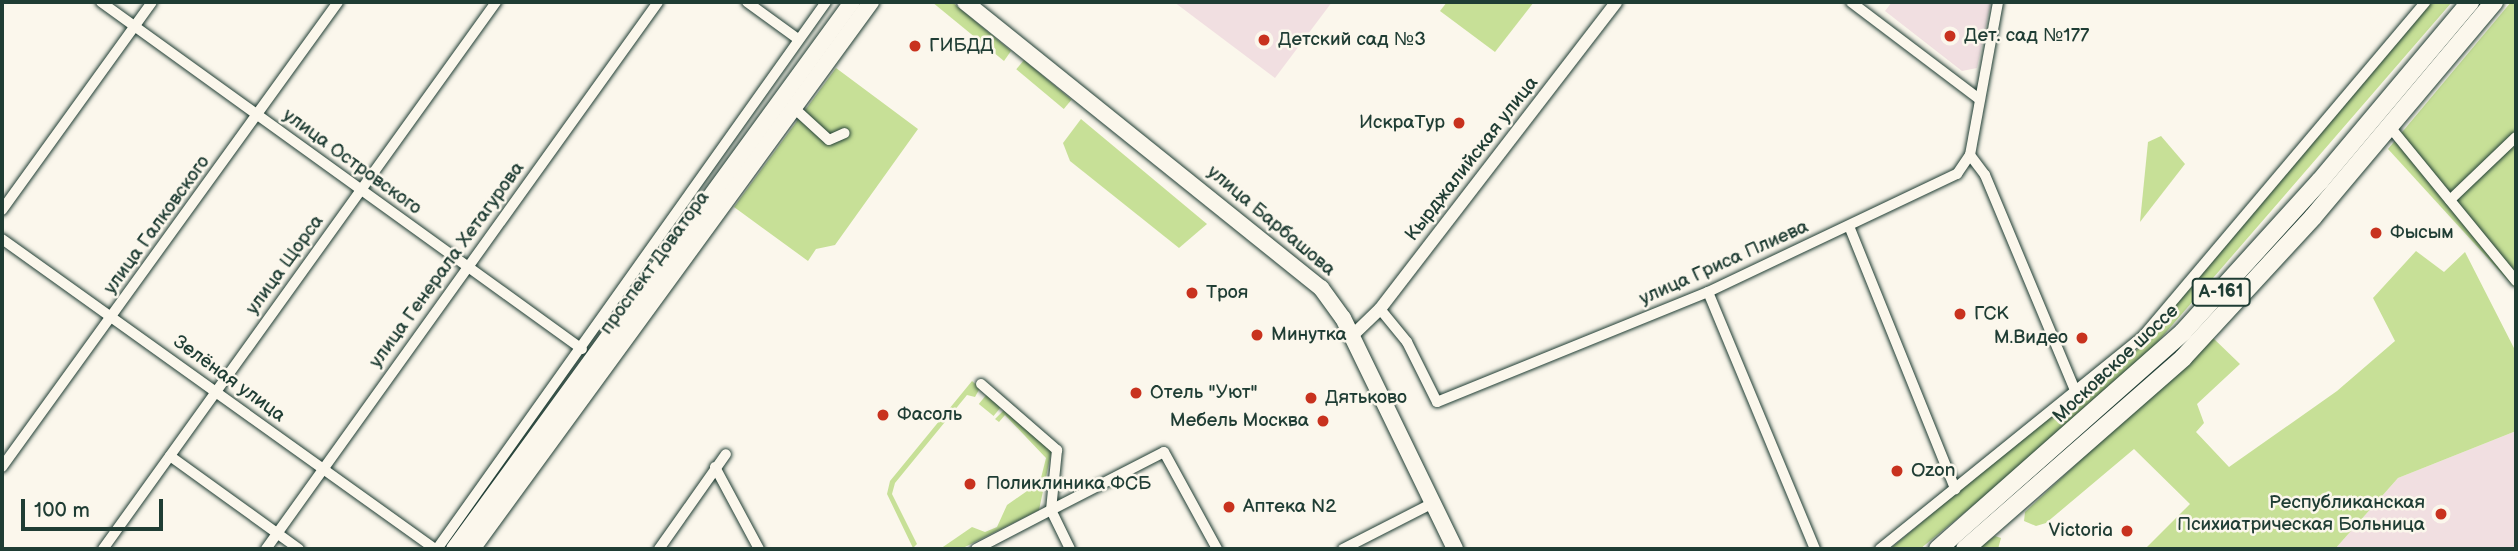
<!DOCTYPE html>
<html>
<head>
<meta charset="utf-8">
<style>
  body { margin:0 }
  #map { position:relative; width:2518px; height:551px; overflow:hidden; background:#fbf7ec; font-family:"Balsamiq Sans",sans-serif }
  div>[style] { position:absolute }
  .built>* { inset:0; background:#f1dfe1 }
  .green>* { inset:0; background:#c7e097; transform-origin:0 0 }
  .roads { filter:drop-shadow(0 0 2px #1f3d34) drop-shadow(0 0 2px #1f3d34) }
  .minor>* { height:10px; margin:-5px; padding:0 5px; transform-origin:5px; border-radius:5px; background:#fbf7ec }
  .tertiary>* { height:12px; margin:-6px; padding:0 6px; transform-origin:6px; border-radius:6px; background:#fbf7ec }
  .primary>* { height:16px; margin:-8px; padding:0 8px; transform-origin:8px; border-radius:8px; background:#fbf7ec }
  .trunk>* { height:18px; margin:-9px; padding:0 9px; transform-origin:9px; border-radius:9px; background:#fbf7ec }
  .dots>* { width:19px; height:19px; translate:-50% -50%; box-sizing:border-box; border:4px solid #fbf7ec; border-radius:50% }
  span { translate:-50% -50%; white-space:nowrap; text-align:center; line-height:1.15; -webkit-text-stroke:5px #fbf7ec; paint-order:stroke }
  .shield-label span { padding:2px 5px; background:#fbf7ec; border:2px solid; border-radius:5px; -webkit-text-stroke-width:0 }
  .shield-label { font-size:18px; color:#1f3d34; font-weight:700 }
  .poi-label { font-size:19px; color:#1f3d34 }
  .left { translate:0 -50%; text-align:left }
  .right { translate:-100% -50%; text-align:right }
  .street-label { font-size:19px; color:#1f3d34 }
  .frame { position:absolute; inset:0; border:4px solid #1f3d34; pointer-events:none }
  .scale { position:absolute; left:21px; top:499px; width:142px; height:32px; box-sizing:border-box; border:4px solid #1f3d34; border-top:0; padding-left:9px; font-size:21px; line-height:24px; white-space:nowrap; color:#1f3d34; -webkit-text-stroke:5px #fbf7ec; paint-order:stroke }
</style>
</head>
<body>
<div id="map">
  <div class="built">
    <i style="clip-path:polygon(1174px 2px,1332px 2px,1275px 78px)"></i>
    <i style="clip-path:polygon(1892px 2px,1991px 2px,1977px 68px,1962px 71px,1885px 11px)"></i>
    <i style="clip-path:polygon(2516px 431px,2516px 549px,2335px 549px,2398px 478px)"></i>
  </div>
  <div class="green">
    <i style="clip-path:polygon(932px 2px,952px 2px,1011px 51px,1004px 61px)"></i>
    <i style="clip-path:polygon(1447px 2px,1534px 2px,1495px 52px,1440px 11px)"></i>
    <i style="clip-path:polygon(2423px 2px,2452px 2px,2155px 345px,2045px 447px,1920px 549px,1890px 549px,2062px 404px,2077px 403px,2150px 338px,2148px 333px)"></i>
    <i style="clip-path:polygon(2511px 2px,2516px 2px,2516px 289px,2388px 149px)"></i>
    <i style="left:1024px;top:60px;width:62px;height:12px;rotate:40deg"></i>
    <i style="clip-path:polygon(836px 68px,918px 129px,835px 245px,816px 249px,808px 261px,734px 207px)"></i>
    <i style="clip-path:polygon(1081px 119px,1207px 224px,1179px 248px,1070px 161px,1063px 143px)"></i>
    <i style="clip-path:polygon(2161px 136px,2185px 164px,2140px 222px,2148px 142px)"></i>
    <i style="clip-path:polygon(2416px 251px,2444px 272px,2465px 252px,2516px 352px,2516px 431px,2398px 478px,2335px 549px,2145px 549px,2190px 504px,2134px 449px,2046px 523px,2036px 526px,2024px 521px,2025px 512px,2212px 337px,2240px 364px,2197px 404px,2204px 423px,2196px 432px,2229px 467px,2337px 391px,2395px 341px,2373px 298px)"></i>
    <i style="clip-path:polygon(972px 381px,980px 388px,975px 397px,967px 395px,895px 483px,892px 494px,917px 544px,913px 548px,887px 494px,890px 481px)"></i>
    <i style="left:987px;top:394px;width:19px;height:13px;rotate:39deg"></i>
    <i style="clip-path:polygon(1005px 409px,1052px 449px,1039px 510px,961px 549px,940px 549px,972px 527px,985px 532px,997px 527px,1007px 505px,1040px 482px,1046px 458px,1005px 415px,999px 422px,995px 419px)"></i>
    <i style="clip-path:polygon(1995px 536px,2001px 538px,1998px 549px,1977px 549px)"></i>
  </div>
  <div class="roads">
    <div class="minor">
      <i style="left:101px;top:2px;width:593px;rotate:35.81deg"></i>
      <i style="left:747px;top:2px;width:63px;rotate:36deg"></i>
      <i style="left:1851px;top:2px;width:159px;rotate:37.1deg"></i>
      <i style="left:794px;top:108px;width:47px;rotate:42.4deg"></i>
      <i style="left:829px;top:140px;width:17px;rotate:-24deg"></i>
      <i style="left:2390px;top:127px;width:199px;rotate:50.7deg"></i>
      <i style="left:1970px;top:155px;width:25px;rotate:53deg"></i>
      <i style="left:1985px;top:175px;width:233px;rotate:67.3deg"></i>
      <i style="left:2450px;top:200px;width:91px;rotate:-43.7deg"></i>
      <i style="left:2px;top:210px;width:256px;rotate:-54.2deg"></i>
      <i style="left:1849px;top:226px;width:284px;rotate:68deg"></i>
      <i style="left:2px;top:239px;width:533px;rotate:35.6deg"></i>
      <i style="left:1708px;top:292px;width:278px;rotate:67.4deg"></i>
      <i style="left:1380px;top:309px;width:43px;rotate:50.7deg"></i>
      <i style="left:1407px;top:342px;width:67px;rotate:63.4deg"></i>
      <i style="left:1437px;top:402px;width:292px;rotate:-22.1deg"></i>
      <i style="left:1708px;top:292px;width:276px;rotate:-25.4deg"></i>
      <i style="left:1957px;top:174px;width:23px;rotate:-56deg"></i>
      <i style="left:1970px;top:155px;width:156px;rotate:-79.6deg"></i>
      <i style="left:981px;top:384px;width:101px;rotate:41deg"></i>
      <i style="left:1057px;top:450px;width:60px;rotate:95.7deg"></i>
      <i style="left:1051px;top:510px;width:127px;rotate:-27.2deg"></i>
      <i style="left:1164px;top:452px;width:111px;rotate:61.3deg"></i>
      <i style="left:170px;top:456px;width:159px;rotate:35.8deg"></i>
      <i style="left:2px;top:467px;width:574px;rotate:-54.15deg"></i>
      <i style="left:715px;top:467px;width:93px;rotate:61.8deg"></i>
      <i style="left:103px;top:549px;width:674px;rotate:-54.3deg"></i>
      <i style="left:266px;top:549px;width:673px;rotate:-54.37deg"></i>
      <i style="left:437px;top:549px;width:671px;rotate:-54.58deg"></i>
      <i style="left:659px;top:549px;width:116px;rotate:-54.8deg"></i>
      <i style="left:976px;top:549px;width:85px;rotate:-27.5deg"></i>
      <i style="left:1051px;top:510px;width:43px;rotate:64deg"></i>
      <i style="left:1343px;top:549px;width:101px;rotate:-27.1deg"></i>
      <i style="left:1880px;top:549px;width:340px;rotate:-39deg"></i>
      <i style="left:2144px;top:335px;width:436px;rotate:-49.8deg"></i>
    </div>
    <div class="tertiary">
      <i style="left:1352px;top:336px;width:39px;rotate:-44deg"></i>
      <i style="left:1380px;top:309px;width:387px;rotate:-52.4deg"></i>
    </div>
    <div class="primary">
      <i style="left:965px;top:2px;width:457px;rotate:38.8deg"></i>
      <i style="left:1321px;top:288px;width:37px;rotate:54deg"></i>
      <i style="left:1343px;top:318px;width:257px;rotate:64.1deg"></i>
      <i style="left:454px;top:549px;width:676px;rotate:-53.96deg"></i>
      <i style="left:472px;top:549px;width:677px;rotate:-53.89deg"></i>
    </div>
    <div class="trunk">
      <i style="left:1938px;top:549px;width:327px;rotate:-41.5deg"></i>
      <i style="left:2183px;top:332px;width:204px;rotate:-47.8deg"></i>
      <i style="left:2320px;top:181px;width:234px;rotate:-50deg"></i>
      <i style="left:1965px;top:549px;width:290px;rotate:-41.2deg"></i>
      <i style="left:2183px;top:358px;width:192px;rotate:-47.3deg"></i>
      <i style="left:2313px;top:217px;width:281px;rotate:-49.9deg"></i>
    </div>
  </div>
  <div class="dots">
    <i style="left:1950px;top:36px;background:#c8321e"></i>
    <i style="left:1264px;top:40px;background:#c8321e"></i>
    <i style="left:915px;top:46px;background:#c8321e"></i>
    <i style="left:1459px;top:123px;background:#c8321e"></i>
    <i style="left:2376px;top:233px;background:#c8321e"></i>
    <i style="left:1192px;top:293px;background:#c8321e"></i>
    <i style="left:1960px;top:314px;background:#c8321e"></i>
    <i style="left:1257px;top:335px;background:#c8321e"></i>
    <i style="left:2082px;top:338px;background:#c8321e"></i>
    <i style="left:1136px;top:393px;background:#c8321e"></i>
    <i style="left:1311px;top:398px;background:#c8321e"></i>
    <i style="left:883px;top:415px;background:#c8321e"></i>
    <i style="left:1323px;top:421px;background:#c8321e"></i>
    <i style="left:1897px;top:471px;background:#c8321e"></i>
    <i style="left:970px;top:484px;background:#c8321e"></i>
    <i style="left:1229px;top:507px;background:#c8321e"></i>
    <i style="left:2441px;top:514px;background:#c8321e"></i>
    <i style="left:2127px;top:531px;background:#c8321e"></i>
  </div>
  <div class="shield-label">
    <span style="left:2221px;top:292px">А-161</span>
  </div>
  <div class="poi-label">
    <span class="left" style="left:1964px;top:36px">Дет. сад №177</span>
    <span class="left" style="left:1278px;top:40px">Детский сад №3</span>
    <span class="left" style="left:929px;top:46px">ГИБДД</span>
    <span class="right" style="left:1445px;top:123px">ИскраТур</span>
    <span class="left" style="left:2390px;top:233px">Фысым</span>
    <span class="left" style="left:1206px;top:293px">Троя</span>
    <span class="left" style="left:1974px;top:314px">ГСК</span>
    <span class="left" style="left:1271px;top:335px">Минутка</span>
    <span class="right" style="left:2068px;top:338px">М.Видео</span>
    <span class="left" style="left:1150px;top:393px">Отель "Уют"</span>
    <span class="left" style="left:1325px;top:398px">Дятьково</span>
    <span class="left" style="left:897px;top:415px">Фасоль</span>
    <span class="right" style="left:1309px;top:421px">Мебель Москва</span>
    <span class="left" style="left:1911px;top:471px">Ozon</span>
    <span class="left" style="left:986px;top:484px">Поликлиника ФСБ</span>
    <span class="right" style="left:2425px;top:514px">Республиканская<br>Психиатрическая Больница</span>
    <span class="left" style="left:1243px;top:507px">Аптека N2</span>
    <span class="right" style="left:2113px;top:531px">Victoria</span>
  </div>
  <div class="street-label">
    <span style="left:1472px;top:159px;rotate:-52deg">Кырджалийская улица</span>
    <span style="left:352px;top:162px;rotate:36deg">улица Островского</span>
    <span style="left:1271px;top:221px;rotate:40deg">улица Барбашова</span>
    <span style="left:157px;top:225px;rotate:-54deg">улица Галковского</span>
    <span style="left:655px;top:263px;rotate:-54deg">проспект Доватора</span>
    <span style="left:1724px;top:263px;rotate:-24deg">улица Гриса Плиева</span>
    <span style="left:285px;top:265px;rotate:-54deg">улица Щорса</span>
    <span style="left:447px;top:265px;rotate:-54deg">улица Генерала Хетагурова</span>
    <span style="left:2116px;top:364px;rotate:-43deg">Московское шоссе</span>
    <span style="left:229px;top:379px;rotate:36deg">Зелёная улица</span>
  </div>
  <div class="frame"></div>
  <div class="scale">100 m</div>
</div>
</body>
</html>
